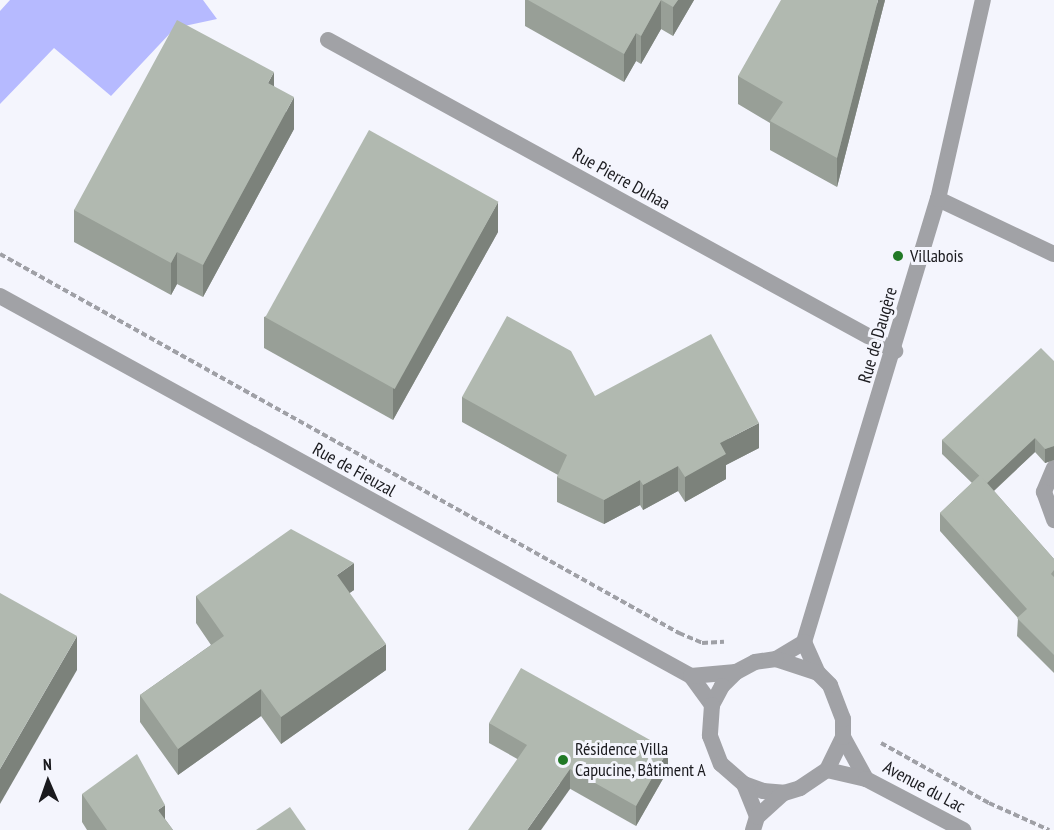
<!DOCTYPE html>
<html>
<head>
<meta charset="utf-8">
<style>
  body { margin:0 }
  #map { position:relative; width:1054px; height:830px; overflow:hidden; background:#f4f5fd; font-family:"PT Sans Narrow",sans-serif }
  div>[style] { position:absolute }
  .green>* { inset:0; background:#b6baff }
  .path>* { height:4px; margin-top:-2px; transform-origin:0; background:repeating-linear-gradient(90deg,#9fa0a6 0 6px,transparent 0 9px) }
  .service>* { height:16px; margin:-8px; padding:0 8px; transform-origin:8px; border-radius:8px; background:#a1a2a6 }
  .minor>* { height:16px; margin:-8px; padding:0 8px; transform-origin:8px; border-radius:8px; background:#a1a2a6 }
  .tertiary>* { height:16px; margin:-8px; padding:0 8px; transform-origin:8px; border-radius:8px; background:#a1a2a6 }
  .wall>* { inset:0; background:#989f97 }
  .shaded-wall>* { inset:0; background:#7c827b }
  .building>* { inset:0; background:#b1b9b0; transform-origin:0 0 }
  .dots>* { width:16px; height:16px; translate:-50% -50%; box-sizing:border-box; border:3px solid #f4f5fd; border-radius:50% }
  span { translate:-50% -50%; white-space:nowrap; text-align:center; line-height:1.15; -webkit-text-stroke:6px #f4f5fd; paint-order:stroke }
  .street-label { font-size:18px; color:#1a1a1e }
  .poi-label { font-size:18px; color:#1a1a1e }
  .left { translate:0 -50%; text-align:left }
  .north { position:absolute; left:18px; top:752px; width:60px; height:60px; -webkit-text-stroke:4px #f4f5fd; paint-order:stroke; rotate:358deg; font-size:16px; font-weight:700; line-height:24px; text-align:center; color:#1a1a1e }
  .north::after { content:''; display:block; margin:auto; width:21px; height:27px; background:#1a1a1e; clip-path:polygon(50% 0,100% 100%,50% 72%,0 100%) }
</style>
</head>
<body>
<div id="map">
  <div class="green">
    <i style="clip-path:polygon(10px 0,203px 0,217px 19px,175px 28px,111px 96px,54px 48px,0 104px,0 11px)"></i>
  </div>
  <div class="path">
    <i style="left:0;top:254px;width:778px;rotate:29.17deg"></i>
    <i style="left:679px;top:633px;width:25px;rotate:23deg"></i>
    <i style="left:702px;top:643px;width:22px;rotate:-3deg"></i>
    <i style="left:881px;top:743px;width:124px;rotate:29.1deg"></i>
    <i style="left:989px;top:803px;width:66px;rotate:24.2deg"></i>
  </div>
  <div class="service">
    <i style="left:1054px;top:468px;width:26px;rotate:113deg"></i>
    <i style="left:1044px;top:492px;width:30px;rotate:70deg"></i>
  </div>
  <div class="minor">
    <i style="left:328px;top:40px;width:647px;rotate:28.74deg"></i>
    <i style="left:938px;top:199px;width:128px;rotate:25.4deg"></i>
    <i style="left:804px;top:642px;width:463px;rotate:-73.2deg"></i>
    <i style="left:938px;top:199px;width:204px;rotate:-77.3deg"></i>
    <i style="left:753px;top:830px;width:14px;rotate:-73deg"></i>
  </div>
  <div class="tertiary">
    <i style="left:0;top:296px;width:789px;rotate:28.81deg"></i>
    <i style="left:691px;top:676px;width:36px;rotate:54deg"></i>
    <i style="left:776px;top:659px;width:33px;rotate:-31deg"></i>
    <i style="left:804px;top:642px;width:34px;rotate:66deg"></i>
    <i style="left:691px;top:676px;width:45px;rotate:-5.1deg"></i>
    <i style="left:843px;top:737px;width:48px;rotate:61.3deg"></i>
    <i style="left:827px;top:770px;width:40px;rotate:13deg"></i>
    <i style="left:866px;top:779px;width:110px;rotate:27.7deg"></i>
    <i style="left:744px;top:784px;width:20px;rotate:20deg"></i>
    <i style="left:763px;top:791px;width:21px;rotate:5deg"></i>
    <i style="left:784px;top:793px;width:17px;rotate:-17deg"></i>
    <i style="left:800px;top:788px;width:32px;rotate:-34deg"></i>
    <i style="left:827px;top:770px;width:37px;rotate:-64deg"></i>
    <i style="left:843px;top:737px;width:18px;rotate:-90deg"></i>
    <i style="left:843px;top:719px;width:36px;rotate:-111deg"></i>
    <i style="left:830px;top:685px;width:17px;rotate:-135deg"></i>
    <i style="left:818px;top:673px;width:44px;rotate:-161.6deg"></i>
    <i style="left:776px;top:659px;width:21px;rotate:172deg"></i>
    <i style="left:755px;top:662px;width:21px;rotate:152deg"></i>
    <i style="left:736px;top:672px;width:20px;rotate:135deg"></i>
    <i style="left:722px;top:686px;width:21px;rotate:118deg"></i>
    <i style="left:712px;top:705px;width:31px;rotate:94deg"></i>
    <i style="left:710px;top:736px;width:30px;rotate:69deg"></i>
    <i style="left:721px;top:764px;width:30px;rotate:41deg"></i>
    <i style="left:744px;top:784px;width:35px;rotate:68deg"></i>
    <i style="left:757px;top:817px;width:36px;rotate:-42deg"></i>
  </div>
  <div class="wall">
    <i style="clip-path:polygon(525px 0,694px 0,673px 36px,661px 29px,641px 64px,636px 61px,624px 82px,525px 26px)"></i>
    <i style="clip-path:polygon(885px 0,837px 187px,770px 150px,770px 123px,738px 104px,738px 76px)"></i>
    <i style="clip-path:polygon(274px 86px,294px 129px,203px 297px,177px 284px,171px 295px,74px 242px,74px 210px)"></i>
    <i style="clip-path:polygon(498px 232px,393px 420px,264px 348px,264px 317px)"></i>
    <i style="clip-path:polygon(1054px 361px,1054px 460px,1045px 463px,1035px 452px,994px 491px,1054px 559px,1054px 673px,1017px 636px,1018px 618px,940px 531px,940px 513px,972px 483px,942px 454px,942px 440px)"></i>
    <i style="clip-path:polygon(595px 396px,759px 448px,726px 465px,726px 479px,685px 502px,678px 491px,643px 510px,640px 505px,604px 524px,557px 502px,557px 477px,558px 475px,462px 422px,462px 397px)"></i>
    <i style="clip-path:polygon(354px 590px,349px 593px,386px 670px,281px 744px,261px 716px,178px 775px,140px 722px,140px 695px,211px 645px,196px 623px,196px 596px)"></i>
    <i style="clip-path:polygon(489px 723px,668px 770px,636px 826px,489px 743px)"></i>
    <i style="clip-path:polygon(82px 794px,165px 819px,173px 830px,87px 830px,82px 822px)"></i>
  </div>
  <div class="shaded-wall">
    <i style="clip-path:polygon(661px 0,661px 29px,641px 64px,641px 36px)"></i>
    <i style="clip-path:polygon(678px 0,694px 0,673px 36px,673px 7px)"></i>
    <i style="clip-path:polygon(878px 0,885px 0,837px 187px,837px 158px)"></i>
    <i style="clip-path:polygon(636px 33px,636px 61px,624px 82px,624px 54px)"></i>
    <i style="clip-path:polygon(274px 72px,274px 104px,268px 83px)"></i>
    <i style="clip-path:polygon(294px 97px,294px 129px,203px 297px,203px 265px)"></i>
    <i style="clip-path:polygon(498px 202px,498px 232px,393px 420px,393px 389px)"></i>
    <i style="clip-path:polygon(177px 252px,177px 284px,171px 295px,171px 263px)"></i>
    <i style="clip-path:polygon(759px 423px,759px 448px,726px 465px,726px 479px,685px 502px,685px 477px,720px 443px)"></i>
    <i style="clip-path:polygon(1035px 438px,1035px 452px,987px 497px,987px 483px)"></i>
    <i style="clip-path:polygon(1054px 446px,1054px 460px,1045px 463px,1045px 449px)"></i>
    <i style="clip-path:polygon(678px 466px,678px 491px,643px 510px,643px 485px)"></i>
    <i style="clip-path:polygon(640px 480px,640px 505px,604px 524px,604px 500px)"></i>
    <i style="clip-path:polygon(354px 563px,354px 590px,337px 602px,337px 575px)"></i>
    <i style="clip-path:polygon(77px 636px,77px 670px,0 804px,0 769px)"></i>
    <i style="clip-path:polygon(386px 644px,386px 670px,281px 744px,281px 717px)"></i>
    <i style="clip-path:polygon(261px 689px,261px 716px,178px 775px,178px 749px)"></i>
    <i style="clip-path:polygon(668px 750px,668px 770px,636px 826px,636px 806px)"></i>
    <i style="clip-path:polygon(570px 769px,570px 789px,541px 830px,527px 830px)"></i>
    <i style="clip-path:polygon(165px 805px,165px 830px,158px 810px)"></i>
  </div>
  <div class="building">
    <i style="clip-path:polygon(528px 0,678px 0,673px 7px,661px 0,641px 36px,636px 33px,624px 54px)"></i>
    <i style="clip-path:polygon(781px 0,878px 0,837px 158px,770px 121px,783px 102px,738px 76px)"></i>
    <i style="clip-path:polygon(177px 20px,274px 72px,268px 83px,294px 97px,203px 265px,177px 252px,171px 263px,74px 210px)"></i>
    <i style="left:369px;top:130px;width:148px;height:214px;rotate:29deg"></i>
    <i style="clip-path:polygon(507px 316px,571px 351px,595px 396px,711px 334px,759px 423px,720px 443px,726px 454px,685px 477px,678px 466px,643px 485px,640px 480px,604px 500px,557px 477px,567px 455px,462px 397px)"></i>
    <i style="clip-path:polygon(1041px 348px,1054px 361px,1054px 446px,1045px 449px,1035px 438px,987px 483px,942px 440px)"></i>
    <i style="clip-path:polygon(980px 475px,1054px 559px,1054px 570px,1051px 574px,1054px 577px,1054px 655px,1017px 618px,1027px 609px,940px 513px)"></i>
    <i style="clip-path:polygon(291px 529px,354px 563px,337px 575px,386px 644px,281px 717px,261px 689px,178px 749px,140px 695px,224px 636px,196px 596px)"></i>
    <i style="clip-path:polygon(0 593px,77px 636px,0 769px)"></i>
    <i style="clip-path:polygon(521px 668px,668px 750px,636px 806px,570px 769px,527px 830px,468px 830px,527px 745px,489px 723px)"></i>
    <i style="clip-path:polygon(137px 754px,165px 805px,158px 810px,173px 830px,107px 830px,82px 794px)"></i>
    <i style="clip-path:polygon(290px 807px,306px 830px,256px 830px)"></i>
  </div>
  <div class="dots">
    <i style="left:898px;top:256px;background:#217926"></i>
    <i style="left:563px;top:760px;background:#217926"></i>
  </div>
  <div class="street-label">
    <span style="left:621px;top:179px;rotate:29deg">Rue Pierre Duhaa</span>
    <span style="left:878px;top:335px;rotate:-74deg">Rue de Daugère</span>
    <span style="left:354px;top:470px;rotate:29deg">Rue de Fieuzal</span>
    <span style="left:924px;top:787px;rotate:28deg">Avenue du Lac</span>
  </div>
  <div class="poi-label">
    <span class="left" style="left:910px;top:256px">Villabois</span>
    <span class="left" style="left:575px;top:760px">Résidence Villa<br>Capucine, Bâtiment A</span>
  </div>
  <div class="north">N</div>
</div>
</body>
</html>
